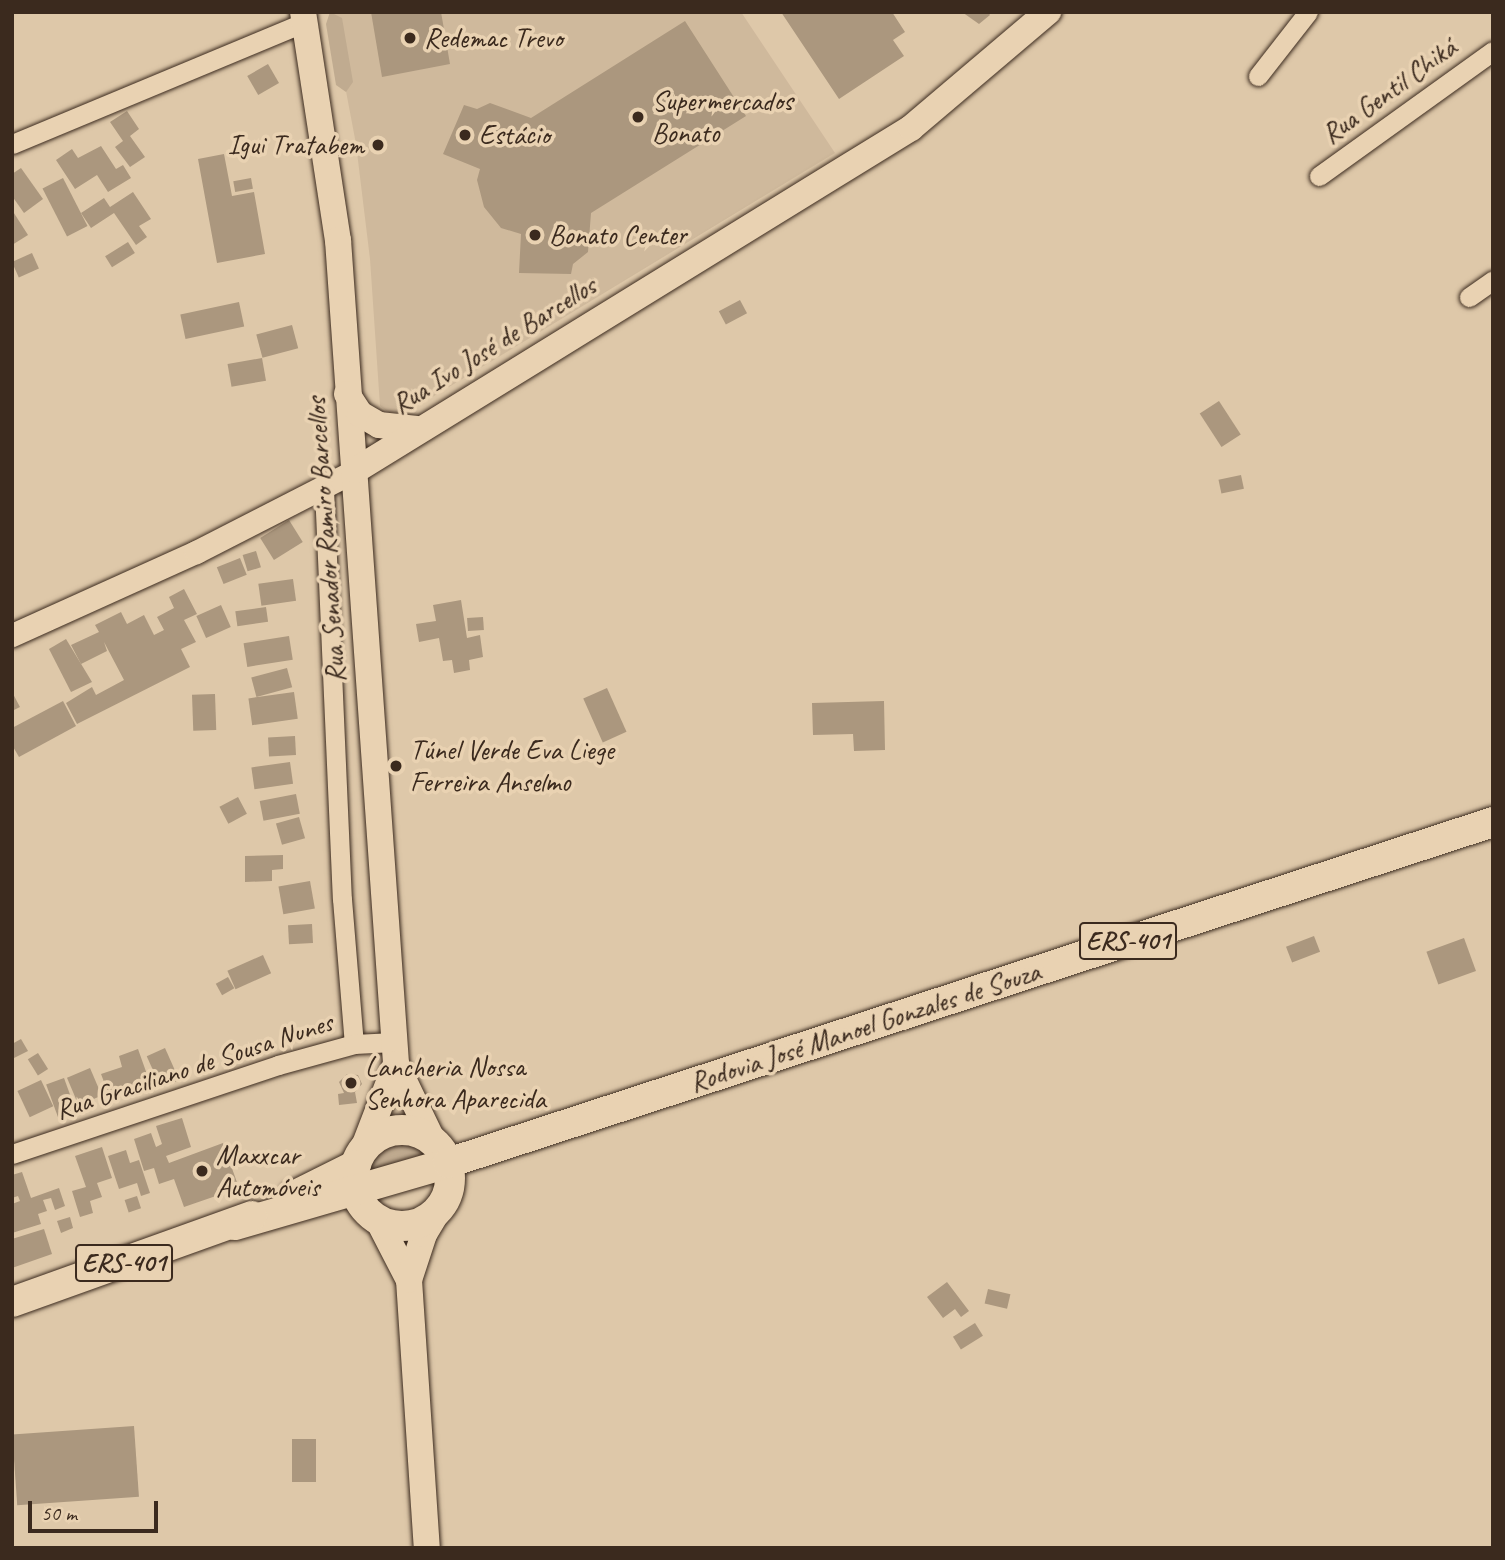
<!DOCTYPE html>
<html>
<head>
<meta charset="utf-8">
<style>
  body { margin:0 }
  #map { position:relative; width:1505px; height:1560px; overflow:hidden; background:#dec8a9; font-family:Caveat,sans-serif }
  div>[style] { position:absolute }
  .built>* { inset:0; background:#cfb99c }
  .green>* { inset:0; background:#c0ab90 }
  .building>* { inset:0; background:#ab977e; transform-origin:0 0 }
  .roads { filter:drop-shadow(0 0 2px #3b2a1e) drop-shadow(0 0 2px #3b2a1e) }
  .minor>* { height:19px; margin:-9.5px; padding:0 9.5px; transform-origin:9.5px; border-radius:9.5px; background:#e9d2b2 }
  .tertiary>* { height:23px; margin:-11.5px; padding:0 11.5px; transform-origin:11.5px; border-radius:11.5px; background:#e9d2b2 }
  .secondary>* { height:26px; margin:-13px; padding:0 13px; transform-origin:13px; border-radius:13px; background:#e9d2b2 }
  .primary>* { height:30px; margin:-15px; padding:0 15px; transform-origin:15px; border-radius:15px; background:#e9d2b2 }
  .primary>.ring { margin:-15px; padding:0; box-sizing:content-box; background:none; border:30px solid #e9d2b2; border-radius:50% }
  .dots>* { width:19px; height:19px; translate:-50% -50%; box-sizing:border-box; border:4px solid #e9d2b2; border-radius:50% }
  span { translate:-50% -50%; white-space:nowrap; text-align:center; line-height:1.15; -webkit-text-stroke:7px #e9d2b2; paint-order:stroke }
  .shield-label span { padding:2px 5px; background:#e9d2b2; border:2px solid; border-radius:5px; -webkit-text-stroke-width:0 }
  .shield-label { font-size:26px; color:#3b2a1e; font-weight:700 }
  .poi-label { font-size:28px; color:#3b2a1e }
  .left { translate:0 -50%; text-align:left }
  .right { translate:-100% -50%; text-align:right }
  .street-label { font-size:28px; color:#3b2a1e }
  .frame { position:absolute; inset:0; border:14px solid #3b2a1e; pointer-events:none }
  .scale { position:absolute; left:28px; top:1501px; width:130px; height:32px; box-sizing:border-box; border:4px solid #3b2a1e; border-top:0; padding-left:9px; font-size:21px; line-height:24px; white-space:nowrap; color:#3b2a1e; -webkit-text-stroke:5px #e9d2b2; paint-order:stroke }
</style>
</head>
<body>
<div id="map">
  <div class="built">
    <i style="clip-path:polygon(331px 12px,741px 12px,835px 153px,406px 413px,388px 412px,380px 406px,370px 259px,356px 144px)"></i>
  </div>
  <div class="green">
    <i style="clip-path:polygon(330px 12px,342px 18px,353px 82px,346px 92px,336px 85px,326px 24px)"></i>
    <i style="clip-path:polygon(402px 1139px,430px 1152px,365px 1172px,377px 1149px)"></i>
  </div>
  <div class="building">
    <i style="clip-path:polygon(371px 12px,441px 12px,450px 64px,382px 77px)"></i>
    <i style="clip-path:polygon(781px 12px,892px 12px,905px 32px,893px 40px,904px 56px,839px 99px)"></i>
    <i style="clip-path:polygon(962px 12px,988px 12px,990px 15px,979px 24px)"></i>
    <i style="clip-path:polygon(685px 21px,746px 116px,591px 213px,588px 252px,573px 264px,571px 274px,519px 273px,521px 234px,501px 228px,484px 207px,477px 180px,480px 169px,443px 154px,464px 105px,477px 109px,490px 103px,531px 118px)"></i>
    <i style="left:268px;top:64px;width:22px;height:24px;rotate:60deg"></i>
    <i style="clip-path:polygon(127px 111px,139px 129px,130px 136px,145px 157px,130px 167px,115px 147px,123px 141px,110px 122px)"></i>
    <i style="left:382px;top:138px;width:7px;height:15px;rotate:56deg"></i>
    <i style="clip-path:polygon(101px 146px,116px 169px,123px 165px,131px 178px,108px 192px,97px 175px,75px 189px,56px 160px,72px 149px,78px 158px)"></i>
    <i style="clip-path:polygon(224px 154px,232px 196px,254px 192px,265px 254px,217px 263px,198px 159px)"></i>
    <i style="clip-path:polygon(21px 168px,43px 199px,24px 213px,12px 196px,12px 174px)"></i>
    <i style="left:63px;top:178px;width:54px;height:23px;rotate:63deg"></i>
    <i style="left:251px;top:178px;width:11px;height:18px;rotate:80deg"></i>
    <i style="clip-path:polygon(133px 192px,151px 219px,139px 226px,147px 237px,136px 245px,114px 213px,91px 228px,81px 213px,104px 198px,110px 207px)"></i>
    <i style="clip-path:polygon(12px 210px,28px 235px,12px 245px)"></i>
    <i style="left:128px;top:242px;width:13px;height:27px;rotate:58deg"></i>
    <i style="left:32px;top:253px;width:17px;height:22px;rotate:66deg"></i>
    <i style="left:740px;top:300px;width:15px;height:24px;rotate:62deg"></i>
    <i style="left:239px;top:302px;width:25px;height:60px;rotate:78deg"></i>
    <i style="left:292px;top:325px;width:24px;height:37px;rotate:75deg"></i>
    <i style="left:262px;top:358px;width:23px;height:35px;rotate:80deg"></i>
    <i style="left:1219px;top:401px;width:40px;height:23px;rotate:57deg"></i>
    <i style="left:1241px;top:475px;width:14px;height:23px;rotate:78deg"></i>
    <i style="left:289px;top:520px;width:26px;height:34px;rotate:58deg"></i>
    <i style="left:256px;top:551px;width:17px;height:14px;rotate:73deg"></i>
    <i style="left:240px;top:558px;width:18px;height:25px;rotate:68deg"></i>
    <i style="left:293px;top:579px;width:22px;height:35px;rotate:82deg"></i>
    <i style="clip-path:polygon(184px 589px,197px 614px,184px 620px,196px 642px,181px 649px,190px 667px,77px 724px,66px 703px,92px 687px,96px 695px,124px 680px,104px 642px,107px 651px,81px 664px,71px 645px,99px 632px,95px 625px,121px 612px,127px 624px,144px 615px,154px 635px,164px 630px,157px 617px,174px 608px,169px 597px)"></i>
    <i style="clip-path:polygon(461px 600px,467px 638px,480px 635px,483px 657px,469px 660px,470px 670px,454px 673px,452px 660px,443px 661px,439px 638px,419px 642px,416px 624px,436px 621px,433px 605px)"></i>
    <i style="left:221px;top:605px;width:24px;height:27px;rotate:66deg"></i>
    <i style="left:266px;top:607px;width:15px;height:31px;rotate:82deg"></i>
    <i style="left:483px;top:617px;width:13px;height:16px;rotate:86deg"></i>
    <i style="left:289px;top:636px;width:24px;height:46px;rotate:81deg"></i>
    <i style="clip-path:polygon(66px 639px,92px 682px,71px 692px,49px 649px)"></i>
    <i style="left:287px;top:668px;width:20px;height:37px;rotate:75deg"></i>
    <i style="left:607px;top:688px;width:48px;height:26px;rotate:66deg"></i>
    <i style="clip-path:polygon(12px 692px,20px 707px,12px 711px)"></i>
    <i style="left:294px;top:692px;width:27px;height:46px;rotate:82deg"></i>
    <i style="left:215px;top:694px;width:36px;height:23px;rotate:88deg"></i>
    <i style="clip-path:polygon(63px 701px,76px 726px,19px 757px,12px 745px,12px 728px)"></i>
    <i style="clip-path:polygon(884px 701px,885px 750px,854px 751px,853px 734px,813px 735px,812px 703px)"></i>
    <i style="left:295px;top:736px;width:19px;height:27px;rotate:87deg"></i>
    <i style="left:290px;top:762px;width:22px;height:39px;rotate:82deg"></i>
    <i style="left:296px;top:794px;width:20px;height:37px;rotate:79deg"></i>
    <i style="left:238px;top:797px;width:19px;height:21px;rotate:62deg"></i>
    <i style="left:299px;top:817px;width:22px;height:24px;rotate:74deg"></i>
    <i style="clip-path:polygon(283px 855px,283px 869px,272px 870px,272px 881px,245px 882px,245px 856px)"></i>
    <i style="left:310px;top:881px;width:28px;height:32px;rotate:80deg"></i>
    <i style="left:312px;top:924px;width:19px;height:24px;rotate:87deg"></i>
    <i style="left:1314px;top:936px;width:17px;height:30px;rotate:69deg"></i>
    <i style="left:1464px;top:938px;width:35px;height:40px;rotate:70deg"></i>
    <i style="left:263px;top:955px;width:20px;height:39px;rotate:66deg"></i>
    <i style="left:228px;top:977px;width:13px;height:14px;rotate:61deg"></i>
    <i style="clip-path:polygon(21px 1039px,28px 1051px,12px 1059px,12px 1044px)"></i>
    <i style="left:165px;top:1048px;width:35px;height:20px;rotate:66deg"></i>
    <i style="clip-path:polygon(138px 1049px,149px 1080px,109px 1095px,101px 1074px,122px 1067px,119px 1056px)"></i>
    <i style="left:38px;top:1053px;width:19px;height:12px;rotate:58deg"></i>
    <i style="left:90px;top:1068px;width:30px;height:25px;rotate:67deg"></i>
    <i style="clip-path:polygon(347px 1074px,358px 1075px,362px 1084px,355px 1092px,357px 1103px,339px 1105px,338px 1094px,344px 1093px,339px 1082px)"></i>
    <i style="left:64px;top:1078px;width:35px;height:19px;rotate:70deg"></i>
    <i style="left:41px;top:1080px;width:29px;height:26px;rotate:65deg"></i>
    <i style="clip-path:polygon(182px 1118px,191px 1147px,166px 1156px,169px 1163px,223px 1143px,239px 1188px,184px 1207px,174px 1179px,159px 1184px,154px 1168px,144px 1171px,134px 1139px,151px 1133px,156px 1147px,162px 1144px,156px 1126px)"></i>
    <i style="clip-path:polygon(102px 1147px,112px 1178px,97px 1183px,102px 1197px,90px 1201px,93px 1213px,80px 1217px,72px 1191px,86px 1187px,75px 1156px)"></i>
    <i style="clip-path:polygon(126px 1150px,130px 1163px,139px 1160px,150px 1193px,141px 1196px,137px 1183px,119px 1189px,108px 1156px)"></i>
    <i style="clip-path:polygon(22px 1172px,31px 1198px,59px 1188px,65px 1206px,55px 1210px,51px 1198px,43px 1200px,47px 1211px,38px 1214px,41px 1224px,12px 1233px,12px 1204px,20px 1201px,18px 1196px,12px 1198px,12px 1175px)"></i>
    <i style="left:137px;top:1196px;width:13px;height:13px;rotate:72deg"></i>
    <i style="clip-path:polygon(70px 1217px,73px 1228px,61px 1233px,57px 1221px)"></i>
    <i style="clip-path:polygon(44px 1229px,52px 1254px,12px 1268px,12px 1239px)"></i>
    <i style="clip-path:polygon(947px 1282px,969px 1311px,961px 1317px,955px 1309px,943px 1318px,927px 1297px)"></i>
    <i style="left:988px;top:1289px;width:23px;height:15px;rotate:13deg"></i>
    <i style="left:975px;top:1323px;width:15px;height:26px;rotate:58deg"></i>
    <i style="left:134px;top:1426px;width:71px;height:122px;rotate:86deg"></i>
    <i style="left:292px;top:1439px;width:24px;height:43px"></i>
  </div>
  <div class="roads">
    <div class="minor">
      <i style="left:1258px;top:76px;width:81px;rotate:-52deg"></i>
      <i style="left:12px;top:144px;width:317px;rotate:-22.6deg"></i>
      <i style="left:1319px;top:176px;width:214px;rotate:-35.7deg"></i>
      <i style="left:1469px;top:297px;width:29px;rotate:-35deg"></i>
      <i style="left:324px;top:489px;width:410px;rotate:87.5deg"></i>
      <i style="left:342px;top:899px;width:145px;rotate:85.3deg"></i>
      <i style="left:12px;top:1154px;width:280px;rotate:-18.5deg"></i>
      <i style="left:278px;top:1065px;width:79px;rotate:-15.4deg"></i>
      <i style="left:354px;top:1044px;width:40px;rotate:-2.9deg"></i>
    </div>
    <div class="tertiary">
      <i style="left:12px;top:635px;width:202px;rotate:-24.3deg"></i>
      <i style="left:196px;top:552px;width:180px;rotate:-27.1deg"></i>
    </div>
    <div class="secondary">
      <i style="left:303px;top:12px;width:231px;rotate:81.3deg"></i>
      <i style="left:338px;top:240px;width:826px;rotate:85.97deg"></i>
      <i style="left:396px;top:1064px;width:83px;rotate:64.4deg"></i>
      <i style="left:347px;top:394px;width:24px;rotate:57deg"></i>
      <i style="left:360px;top:414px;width:22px;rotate:30deg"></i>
      <i style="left:379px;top:425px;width:38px;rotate:6deg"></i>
      <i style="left:356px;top:470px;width:652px;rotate:-31.64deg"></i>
      <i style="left:911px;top:128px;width:180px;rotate:-40.3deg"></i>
      <i style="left:362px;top:1152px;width:94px;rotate:-68.9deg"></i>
      <i style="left:378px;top:1220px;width:68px;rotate:62.7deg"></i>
      <i style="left:409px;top:1280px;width:269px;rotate:86.2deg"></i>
      <i style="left:409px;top:1280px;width:48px;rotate:-71.9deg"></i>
      <i style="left:424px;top:1234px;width:35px;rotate:-59deg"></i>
    </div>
    <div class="primary">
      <i class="ring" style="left:354px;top:1130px;width:66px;height:66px"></i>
      <i style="left:294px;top:1196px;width:69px;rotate:-26.6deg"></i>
      <i style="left:235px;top:1225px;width:222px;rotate:-16.2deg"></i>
      <i style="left:448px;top:1163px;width:1099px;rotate:-18.07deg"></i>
      <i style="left:12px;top:1302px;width:255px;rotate:-19.7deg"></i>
    </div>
  </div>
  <div class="dots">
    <i style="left:410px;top:38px;background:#3b2a1e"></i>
    <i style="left:638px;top:117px;background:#3b2a1e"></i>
    <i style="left:465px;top:135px;background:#3b2a1e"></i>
    <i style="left:378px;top:145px;background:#3b2a1e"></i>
    <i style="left:535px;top:235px;background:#3b2a1e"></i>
    <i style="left:396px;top:766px;background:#3b2a1e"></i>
    <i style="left:351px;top:1083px;background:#3b2a1e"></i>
    <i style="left:202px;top:1171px;background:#3b2a1e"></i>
  </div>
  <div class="shield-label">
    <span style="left:1128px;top:941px">ERS-401</span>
    <span style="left:124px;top:1263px">ERS-401</span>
  </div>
  <div class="poi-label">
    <span class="left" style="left:424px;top:38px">Redemac Trevo</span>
    <span class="left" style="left:652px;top:117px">Supermercados<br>Bonato</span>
    <span class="left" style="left:479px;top:135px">Estácio</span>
    <span class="right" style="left:364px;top:145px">Igui Tratabem</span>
    <span class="left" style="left:549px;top:235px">Bonato Center</span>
    <span class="left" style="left:410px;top:766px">Túnel Verde Eva Liege<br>Ferreira Anselmo</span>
    <span class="left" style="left:365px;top:1083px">Lancheria Nossa<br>Senhora Aparecida</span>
    <span class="left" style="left:216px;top:1171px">Maxxcar<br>Automóveis</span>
  </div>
  <div class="street-label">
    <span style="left:1389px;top:91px;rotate:-36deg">Rua Gentil Chiká</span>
    <span style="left:494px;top:345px;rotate:-32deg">Rua Ivo José de Barcellos</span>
    <span style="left:326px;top:540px;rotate:-94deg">Rua Senador Ramiro Barcellos</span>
    <span style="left:865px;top:1027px;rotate:-18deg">Rodovia José Manoel Gonzales de Souza</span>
    <span style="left:194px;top:1066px;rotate:-18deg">Rua Graciliano de Sousa Nunes</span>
  </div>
  <div class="frame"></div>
  <div class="scale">50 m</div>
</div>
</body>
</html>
